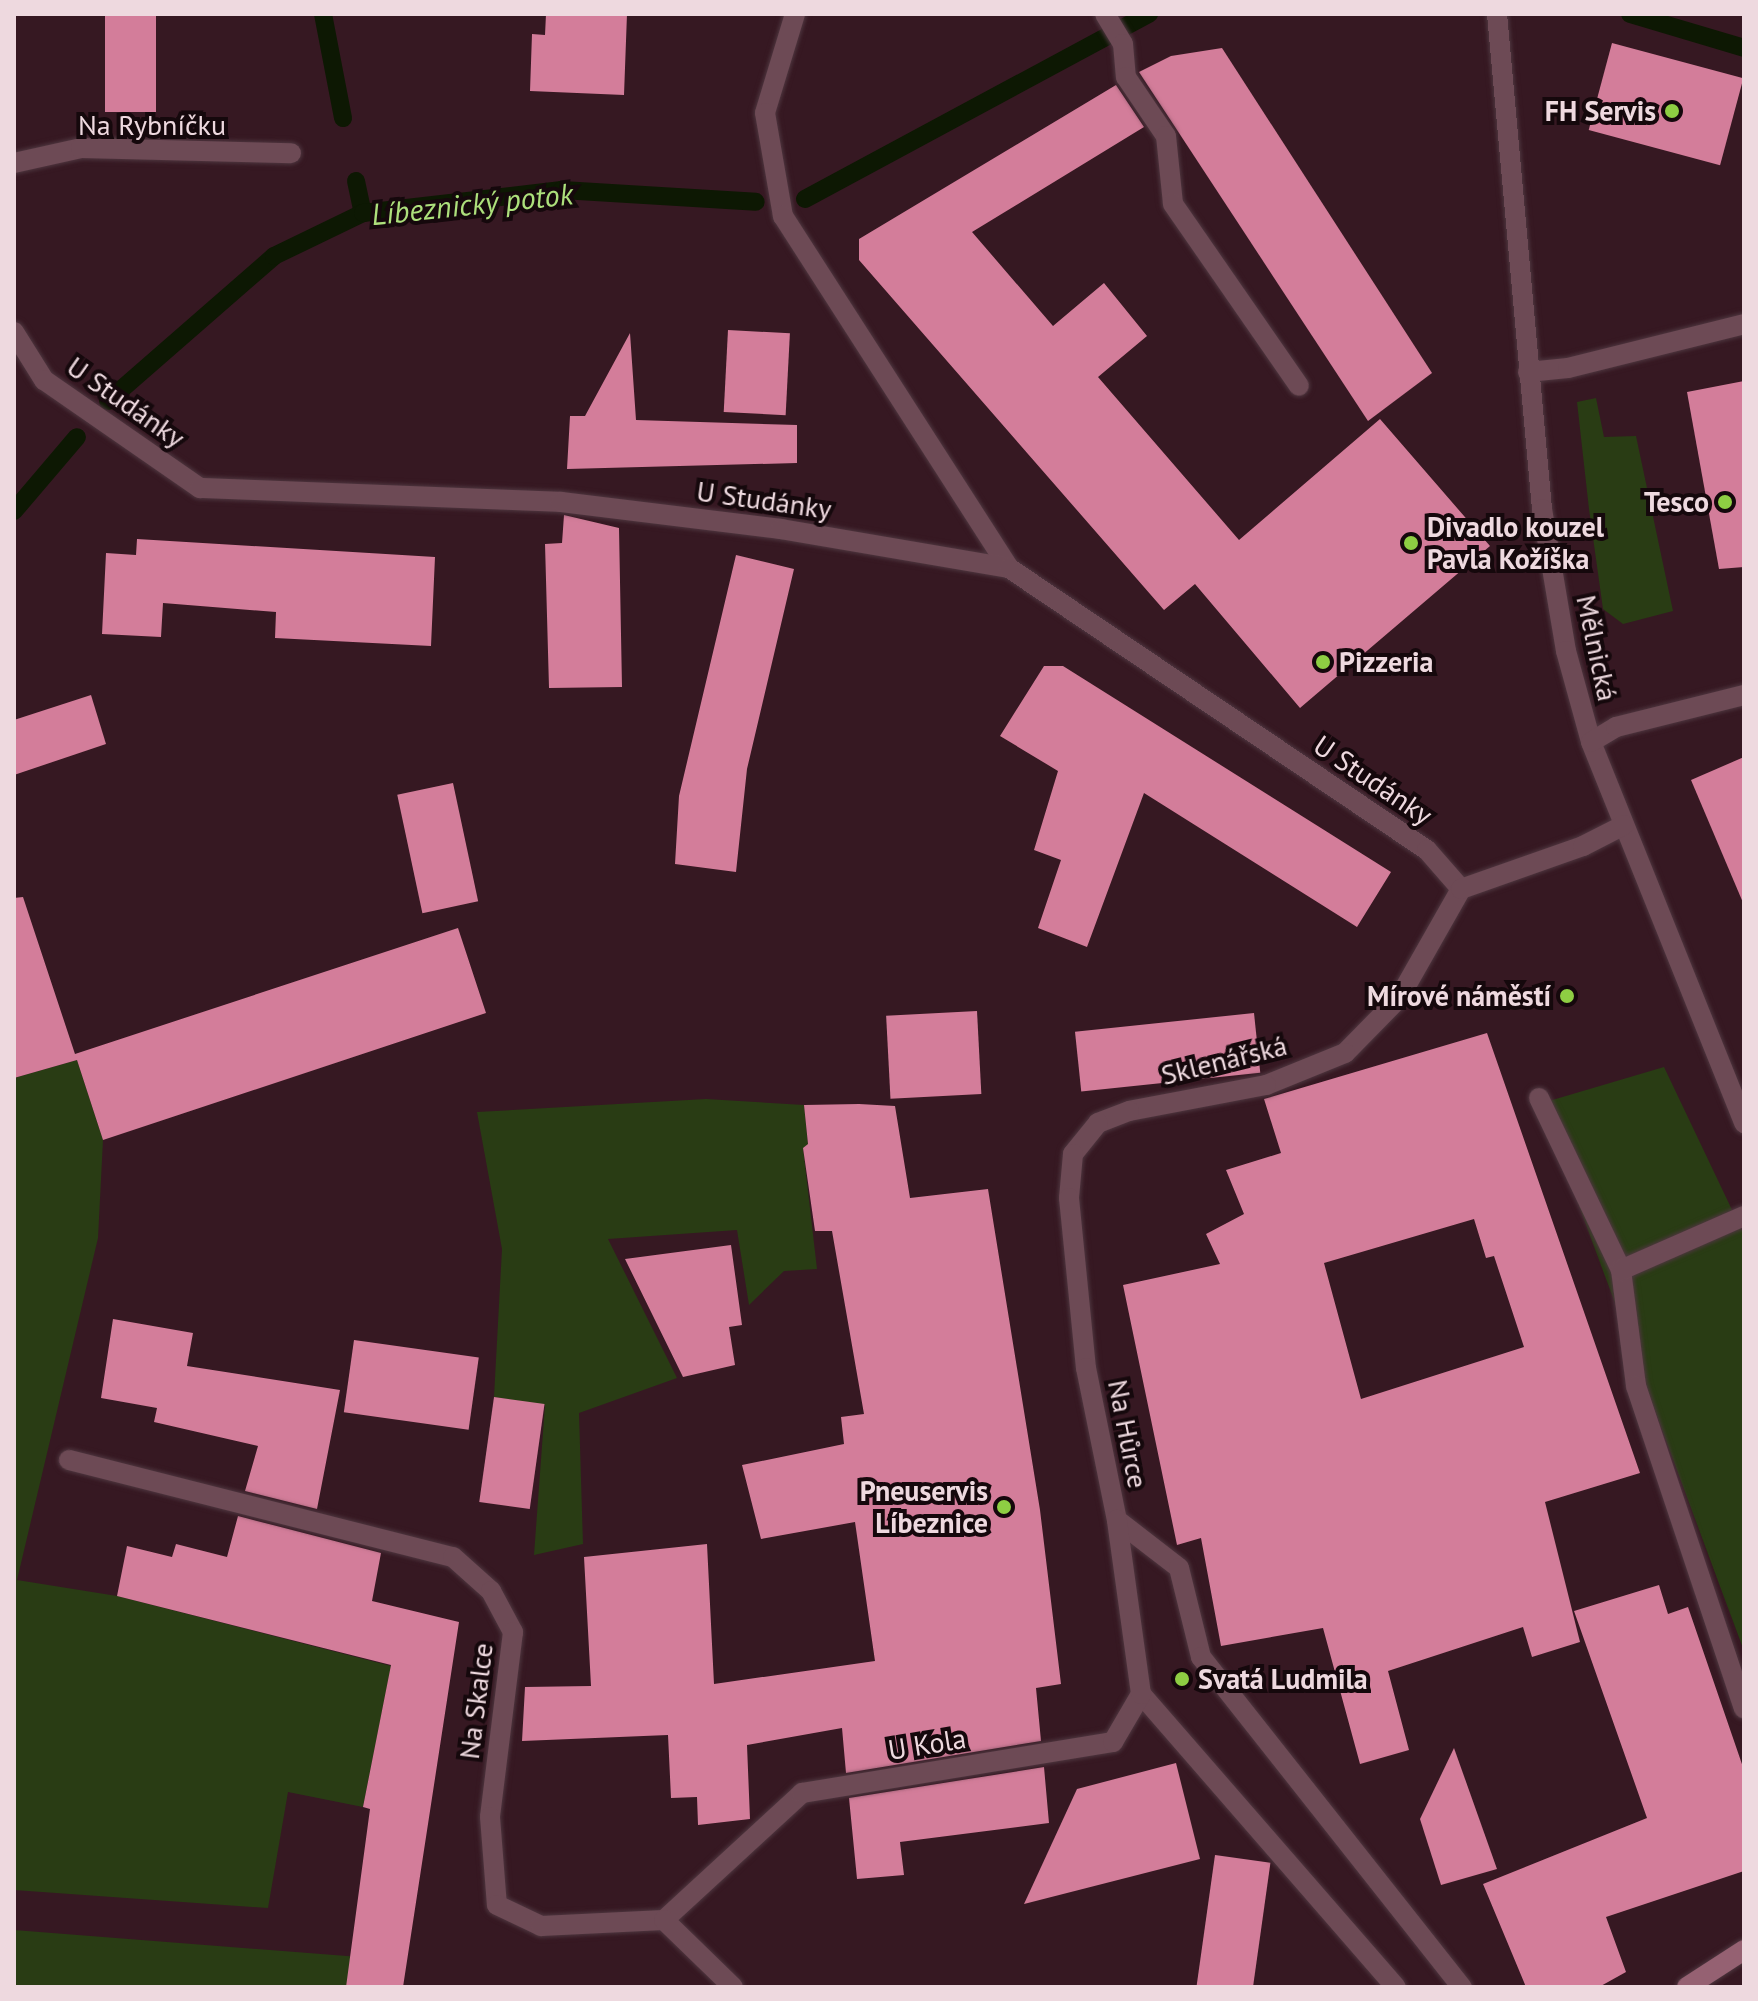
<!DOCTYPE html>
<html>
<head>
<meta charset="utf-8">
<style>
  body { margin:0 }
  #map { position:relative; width:1758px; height:2001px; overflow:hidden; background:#361822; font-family:"PT Sans",sans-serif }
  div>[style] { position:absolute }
  .green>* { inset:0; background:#293c14 }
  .stream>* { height:18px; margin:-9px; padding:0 9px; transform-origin:9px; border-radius:9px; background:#0d1803 }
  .building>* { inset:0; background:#d37d9a; transform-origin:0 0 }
  .roads { filter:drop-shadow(0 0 2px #4e363f) drop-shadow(0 0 2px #4e363f) }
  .service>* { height:20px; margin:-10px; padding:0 10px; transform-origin:10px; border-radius:10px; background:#6d4a55 }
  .pedestrian>* { height:20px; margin:-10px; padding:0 10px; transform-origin:10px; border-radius:10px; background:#6d4a55 }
  .minor>* { height:20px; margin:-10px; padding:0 10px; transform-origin:10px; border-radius:10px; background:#6d4a55 }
  .secondary>* { height:20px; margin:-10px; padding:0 10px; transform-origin:10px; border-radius:10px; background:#956172 }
  .dots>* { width:22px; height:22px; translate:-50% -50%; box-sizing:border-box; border:4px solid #15080c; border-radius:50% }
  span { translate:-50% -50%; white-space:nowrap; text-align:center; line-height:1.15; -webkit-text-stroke:8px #15080c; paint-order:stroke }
  .poi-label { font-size:28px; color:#eed9df; font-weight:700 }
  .right { translate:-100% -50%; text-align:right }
  .left { translate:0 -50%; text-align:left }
  .street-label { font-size:28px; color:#eed9df }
  .water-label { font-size:30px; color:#ade07c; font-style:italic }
  .frame { position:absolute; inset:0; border:16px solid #eed9df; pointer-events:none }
</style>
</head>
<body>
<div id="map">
  <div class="green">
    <i style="clip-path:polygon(1596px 398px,1604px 437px,1636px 436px,1673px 611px,1623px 624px,1603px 609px,1589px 509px,1577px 402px)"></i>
    <i style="clip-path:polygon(77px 1060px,103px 1140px,98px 1238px,17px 1580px,117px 1596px,391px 1666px,363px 1807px,288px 1792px,268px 1908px,14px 1890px,14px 1078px)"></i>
    <i style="clip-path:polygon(1664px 1067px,1744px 1235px,1744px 1651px,1539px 1098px,1549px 1101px)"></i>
    <i style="clip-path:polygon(706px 1099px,804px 1105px,808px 1145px,803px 1148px,817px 1269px,784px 1271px,749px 1305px,737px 1230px,608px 1239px,677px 1378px,579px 1413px,583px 1544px,534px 1555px,545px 1405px,494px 1397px,502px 1249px,477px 1112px)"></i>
    <i style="clip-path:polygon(14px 1930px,385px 1959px,398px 1987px,14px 1987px)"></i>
  </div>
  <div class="stream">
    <i style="left:323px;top:14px;width:106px;rotate:79.1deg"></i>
    <i style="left:1630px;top:14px;width:119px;rotate:16.6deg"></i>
    <i style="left:356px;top:181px;width:33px;rotate:78deg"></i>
    <i style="left:805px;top:199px;width:391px;rotate:-28.3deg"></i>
    <i style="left:108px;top:401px;width:220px;rotate:-41.1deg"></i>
    <i style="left:274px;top:256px;width:99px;rotate:-25.8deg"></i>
    <i style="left:363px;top:213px;width:200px;rotate:-6.6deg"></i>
    <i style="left:562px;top:190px;width:194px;rotate:3.5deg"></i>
    <i style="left:14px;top:511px;width:97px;rotate:-49.6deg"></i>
  </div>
  <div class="building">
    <i style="left:105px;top:14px;width:51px;height:98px"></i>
    <i style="clip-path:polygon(546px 14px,627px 14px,624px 95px,530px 91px,532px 34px,545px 35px)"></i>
    <i style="left:1612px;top:43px;width:136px;height:90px;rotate:15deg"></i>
    <i style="clip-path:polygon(1222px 48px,1432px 373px,1368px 421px,1139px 72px,1171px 56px)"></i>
    <i style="clip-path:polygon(1116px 85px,1144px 127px,972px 232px,1053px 326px,1104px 283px,1147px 336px,1098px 377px,1239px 540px,1380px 419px,1490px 546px,1300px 708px,1195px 584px,1164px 610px,859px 260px,859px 239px)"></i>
    <i style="left:728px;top:330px;width:62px;height:82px;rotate:3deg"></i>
    <i style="clip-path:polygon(630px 333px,636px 420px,797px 425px,797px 463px,567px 469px,570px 416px,585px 416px)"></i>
    <i style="clip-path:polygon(1744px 381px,1744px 567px,1719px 569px,1687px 392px)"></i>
    <i style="clip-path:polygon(564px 515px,619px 528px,622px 687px,549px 688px,545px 544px,562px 543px)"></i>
    <i style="clip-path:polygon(137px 539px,435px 557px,431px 646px,275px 638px,276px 612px,163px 603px,161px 637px,102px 634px,106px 553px,136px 555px)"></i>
    <i style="clip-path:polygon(736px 555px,794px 569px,747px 769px,736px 872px,675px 864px,679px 796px)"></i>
    <i style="clip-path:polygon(1044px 666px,1063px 666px,1391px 872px,1357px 927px,1144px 793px,1087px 947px,1038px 928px,1061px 860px,1034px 850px,1058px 771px,1000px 736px)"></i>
    <i style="clip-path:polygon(91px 695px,106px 744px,14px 775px,14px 720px)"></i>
    <i style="clip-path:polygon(1744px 757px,1744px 905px,1691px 780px)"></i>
    <i style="left:453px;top:783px;width:121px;height:57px;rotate:78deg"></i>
    <i style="clip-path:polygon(23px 897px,75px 1054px,458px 928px,486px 1013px,103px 1140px,77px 1060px,14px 1078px,14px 898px)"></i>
    <i style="left:977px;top:1011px;width:83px;height:91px;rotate:87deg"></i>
    <i style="left:1254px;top:1013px;width:60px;height:180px;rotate:84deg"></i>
    <i style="clip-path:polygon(evenodd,1487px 1033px,1640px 1473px,1545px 1502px,1580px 1642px,1532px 1657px,1523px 1627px,1388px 1671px,1409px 1750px,1360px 1764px,1323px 1628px,1221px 1646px,1201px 1538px,1177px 1545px,1123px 1285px,1220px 1264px,1206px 1234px,1244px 1214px,1226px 1170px,1281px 1153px,1264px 1099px,1487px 1033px,1474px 1219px,1486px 1258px,1494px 1256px,1524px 1347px,1361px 1399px,1324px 1263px,1474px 1219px)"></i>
    <i style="clip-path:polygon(859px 1104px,895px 1106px,910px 1198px,988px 1189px,1040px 1510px,1061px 1684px,1036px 1688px,1041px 1741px,846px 1773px,842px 1728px,747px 1745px,750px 1819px,698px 1825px,697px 1797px,671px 1798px,668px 1735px,522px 1741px,525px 1687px,591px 1686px,584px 1557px,707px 1544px,714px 1684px,875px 1661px,855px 1522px,761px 1539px,742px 1465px,844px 1444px,841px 1417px,864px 1414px,832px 1231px,815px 1231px,803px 1148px,808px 1144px,804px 1105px)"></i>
    <i style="clip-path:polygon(731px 1245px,742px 1325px,729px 1327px,735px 1365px,683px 1377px,625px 1259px)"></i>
    <i style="clip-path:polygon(113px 1319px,193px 1333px,187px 1366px,340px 1390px,317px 1509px,245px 1491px,258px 1446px,154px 1422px,157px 1408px,101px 1398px)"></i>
    <i style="left:354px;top:1340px;width:126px;height:73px;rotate:8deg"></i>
    <i style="left:494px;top:1397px;width:51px;height:106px;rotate:8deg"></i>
    <i style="clip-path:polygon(238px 1516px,381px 1553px,372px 1601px,459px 1622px,403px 1987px,346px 1987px,370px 1809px,363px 1807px,391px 1665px,117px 1596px,127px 1546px,172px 1557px,176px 1544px,227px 1557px)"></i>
    <i style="clip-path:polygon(1659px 1585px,1668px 1614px,1688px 1607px,1744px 1770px,1744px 1871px,1606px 1917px,1626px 1972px,1599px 1987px,1526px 1987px,1483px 1884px,1647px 1818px,1574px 1611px)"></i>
    <i style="clip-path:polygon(1454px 1748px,1497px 1869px,1441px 1885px,1420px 1819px)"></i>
    <i style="clip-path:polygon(1176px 1763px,1200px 1859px,1024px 1904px,1077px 1789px)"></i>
    <i style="clip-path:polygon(1044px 1767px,1049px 1823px,900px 1842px,904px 1875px,857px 1879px,849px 1798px)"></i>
    <i style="left:1215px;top:1855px;width:56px;height:134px;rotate:8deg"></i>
  </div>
  <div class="roads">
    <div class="service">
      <i style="left:1105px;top:14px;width:35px;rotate:59deg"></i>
      <i style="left:1123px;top:44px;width:33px;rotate:85deg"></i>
      <i style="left:1126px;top:77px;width:71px;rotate:55.9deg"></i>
      <i style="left:1166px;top:136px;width:68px;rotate:84.1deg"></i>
      <i style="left:1173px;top:204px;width:221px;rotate:55.3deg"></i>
      <i style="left:1528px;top:372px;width:40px;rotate:-5.7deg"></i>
      <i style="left:1568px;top:368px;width:181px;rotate:-14deg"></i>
    </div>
    <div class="pedestrian">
      <i style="left:1621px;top:1270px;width:117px;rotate:82.6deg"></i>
      <i style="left:1636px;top:1386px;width:340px;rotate:71.5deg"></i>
    </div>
    <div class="minor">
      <i style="left:795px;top:14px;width:103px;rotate:106.9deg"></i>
      <i style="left:765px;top:113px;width:105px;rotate:80.1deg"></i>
      <i style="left:783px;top:216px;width:418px;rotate:57.3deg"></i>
      <i style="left:1497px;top:14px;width:497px;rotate:84.8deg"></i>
      <i style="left:1542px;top:509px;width:144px;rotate:80.4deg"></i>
      <i style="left:1566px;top:651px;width:94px;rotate:74.6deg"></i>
      <i style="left:1591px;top:742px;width:411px;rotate:68.1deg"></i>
      <i style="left:14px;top:163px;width:69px;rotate:-12.6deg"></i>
      <i style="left:81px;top:148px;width:210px;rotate:1.4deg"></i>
      <i style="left:14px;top:332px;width:57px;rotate:58deg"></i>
      <i style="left:44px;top:380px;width:190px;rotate:34.7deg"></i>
      <i style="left:200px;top:488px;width:361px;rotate:2.2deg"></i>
      <i style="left:561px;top:502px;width:222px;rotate:7deg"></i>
      <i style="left:781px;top:529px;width:231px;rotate:9.7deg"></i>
      <i style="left:1009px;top:568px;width:504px;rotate:34.01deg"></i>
      <i style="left:1427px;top:850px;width:52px;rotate:48.9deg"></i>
      <i style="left:1591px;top:742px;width:29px;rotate:-31deg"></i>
      <i style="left:1616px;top:727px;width:132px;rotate:-14deg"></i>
      <i style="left:1461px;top:889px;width:125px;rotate:119.6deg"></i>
      <i style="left:1399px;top:998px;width:77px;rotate:134.5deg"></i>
      <i style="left:1345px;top:1053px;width:85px;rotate:157.9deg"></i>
      <i style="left:1266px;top:1085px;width:139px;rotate:169.3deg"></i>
      <i style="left:1129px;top:1111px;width:33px;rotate:159deg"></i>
      <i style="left:1098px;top:1123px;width:40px;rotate:129deg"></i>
      <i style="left:1073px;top:1154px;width:44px;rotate:95.2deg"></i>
      <i style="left:1069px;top:1198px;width:171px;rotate:84.3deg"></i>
      <i style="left:1086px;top:1368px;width:155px;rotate:78.5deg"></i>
      <i style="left:1117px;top:1520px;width:78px;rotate:37.7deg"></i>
      <i style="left:1179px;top:1568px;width:92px;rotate:76.1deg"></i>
      <i style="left:1201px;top:1657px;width:421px;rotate:51.7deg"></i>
      <i style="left:1461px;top:889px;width:129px;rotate:-19.4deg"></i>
      <i style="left:1583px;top:846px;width:46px;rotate:-27.1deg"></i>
      <i style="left:1539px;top:1098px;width:191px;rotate:64.5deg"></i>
      <i style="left:1621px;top:1270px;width:134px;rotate:-23.7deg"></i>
      <i style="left:69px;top:1460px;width:396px;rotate:14.2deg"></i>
      <i style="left:453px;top:1557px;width:51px;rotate:41.8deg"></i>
      <i style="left:491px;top:1591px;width:47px;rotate:61.8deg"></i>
      <i style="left:513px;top:1632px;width:186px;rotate:97.1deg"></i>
      <i style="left:490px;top:1817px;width:88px;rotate:85.5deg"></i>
      <i style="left:497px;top:1905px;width:49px;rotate:25.5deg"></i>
      <i style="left:541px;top:1926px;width:123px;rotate:-2.8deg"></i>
      <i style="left:1141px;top:1694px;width:388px;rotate:49deg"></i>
      <i style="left:664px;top:1920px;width:188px;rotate:-42.6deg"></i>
      <i style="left:802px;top:1793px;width:315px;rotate:-9.3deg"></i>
      <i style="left:1113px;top:1742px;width:56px;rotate:-59.7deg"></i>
      <i style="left:1141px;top:1694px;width:176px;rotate:-97.9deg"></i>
      <i style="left:664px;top:1920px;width:96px;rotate:44.2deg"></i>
    </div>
    <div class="secondary">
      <i style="left:1687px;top:1987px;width:68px;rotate:-33deg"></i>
    </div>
  </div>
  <div class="dots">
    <i style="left:1672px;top:111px;background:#8ece43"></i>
    <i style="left:1725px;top:502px;background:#8ece43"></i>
    <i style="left:1411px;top:543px;background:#8ece43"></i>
    <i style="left:1323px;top:662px;background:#8ece43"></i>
    <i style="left:1567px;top:996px;background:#8ece43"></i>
    <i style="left:1004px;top:1507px;background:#8ece43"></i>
    <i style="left:1182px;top:1679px;background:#8ece43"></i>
  </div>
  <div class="poi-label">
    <span class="right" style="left:1656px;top:111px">FH Servis</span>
    <span class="right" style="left:1709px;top:502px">Tesco</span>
    <span class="left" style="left:1427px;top:543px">Divadlo kouzel<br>Pavla Kožíška</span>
    <span class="left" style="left:1339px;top:662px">Pizzeria</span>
    <span class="right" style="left:1551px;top:996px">Mírové náměstí</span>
    <span class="right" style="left:988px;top:1507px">Pneuservis<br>Líbeznice</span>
    <span class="left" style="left:1198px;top:1679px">Svatá Ludmila</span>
  </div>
  <div class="street-label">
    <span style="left:152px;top:125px">Na Rybníčku</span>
    <span style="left:126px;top:402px;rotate:35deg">U Studánky</span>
    <span style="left:764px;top:500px;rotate:8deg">U Studánky</span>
    <span style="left:1597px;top:648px;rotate:78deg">Mělnická</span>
    <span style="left:1373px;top:780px;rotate:34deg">U Studánky</span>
    <span style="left:1224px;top:1060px;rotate:-14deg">Sklenářská</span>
    <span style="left:1128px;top:1434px;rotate:79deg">Na Hůrce</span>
    <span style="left:476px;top:1701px;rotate:-83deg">Na Skalce</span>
    <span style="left:927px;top:1744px;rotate:-9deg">U Kola</span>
  </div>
  <div class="water-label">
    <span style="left:472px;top:204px;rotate:-6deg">Líbeznický potok</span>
  </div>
  <div class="frame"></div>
</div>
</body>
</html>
